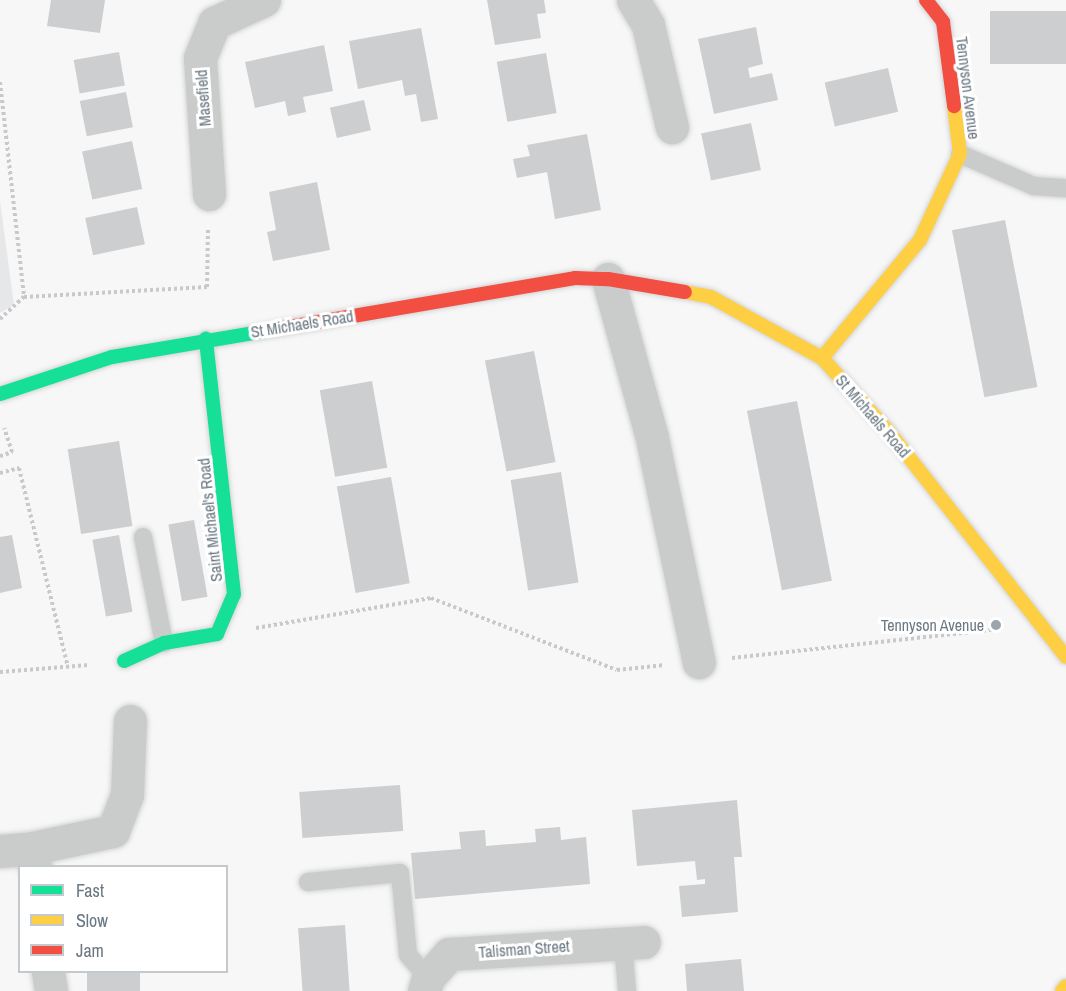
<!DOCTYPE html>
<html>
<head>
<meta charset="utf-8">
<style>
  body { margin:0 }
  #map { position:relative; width:1066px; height:991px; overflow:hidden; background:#f7f7f7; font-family:"Archivo Narrow",sans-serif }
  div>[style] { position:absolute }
  .built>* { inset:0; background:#e6e7e8 }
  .building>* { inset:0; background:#cdcecf; transform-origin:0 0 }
  .path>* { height:4px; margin-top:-2px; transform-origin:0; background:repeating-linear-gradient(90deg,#c8c9ca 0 3px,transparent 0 6px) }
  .roads { filter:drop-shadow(0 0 2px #d3d4d4) drop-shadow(0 0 2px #d3d4d4) }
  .lane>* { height:18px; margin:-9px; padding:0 9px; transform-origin:9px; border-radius:9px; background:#cacccc }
  .street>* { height:33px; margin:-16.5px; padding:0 16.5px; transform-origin:16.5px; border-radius:16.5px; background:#cacccc }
  .fast>* { height:14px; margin:-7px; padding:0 7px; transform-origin:7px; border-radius:7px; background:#16e098 }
  .slow>* { height:14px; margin:-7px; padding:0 7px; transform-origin:7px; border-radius:7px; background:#ffcf43 }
  .jam>* { height:14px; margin:-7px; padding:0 7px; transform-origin:7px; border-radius:7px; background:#f24e42 }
  .dots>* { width:16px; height:16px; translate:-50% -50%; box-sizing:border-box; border:3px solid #fff; border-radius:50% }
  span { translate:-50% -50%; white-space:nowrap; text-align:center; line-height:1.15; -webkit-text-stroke:6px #fff; paint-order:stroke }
  .street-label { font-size:16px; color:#6b7883 }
  .poi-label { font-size:16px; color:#6b7883 }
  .right { translate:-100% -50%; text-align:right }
  .legend { position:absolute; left:18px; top:865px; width:210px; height:108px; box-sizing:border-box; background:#fff; border:2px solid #c4c9cd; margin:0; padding:8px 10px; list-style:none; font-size:18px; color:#6b7883 }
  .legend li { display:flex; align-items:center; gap:12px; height:30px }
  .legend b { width:30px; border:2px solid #c4c9cd }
</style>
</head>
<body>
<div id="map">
  <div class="built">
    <i style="clip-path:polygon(0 201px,14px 305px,0 313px)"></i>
  </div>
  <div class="building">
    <i style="clip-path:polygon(51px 0,105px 0,100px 33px,47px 26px)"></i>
    <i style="clip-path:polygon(487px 0,544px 0,546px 13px,537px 14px,541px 38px,495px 45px)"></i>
    <i style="left:1066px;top:11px;width:53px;height:76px;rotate:90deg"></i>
    <i style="clip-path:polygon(756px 27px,763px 64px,748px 68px,750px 78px,772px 73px,778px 100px,714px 114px,698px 39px)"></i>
    <i style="clip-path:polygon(421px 28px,438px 119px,421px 122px,416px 94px,405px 96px,402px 80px,358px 89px,349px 41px)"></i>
    <i style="clip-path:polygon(324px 45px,333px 91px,303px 97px,306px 112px,288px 116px,285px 101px,255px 108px,245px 62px)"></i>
    <i style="left:119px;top:52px;width:34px;height:46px;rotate:80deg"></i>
    <i style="left:546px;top:53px;width:61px;height:50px;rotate:80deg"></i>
    <i style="left:888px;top:68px;width:45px;height:65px;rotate:77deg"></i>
    <i style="left:126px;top:92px;width:36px;height:47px;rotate:79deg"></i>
    <i style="left:364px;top:100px;width:31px;height:35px;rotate:77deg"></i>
    <i style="left:751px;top:123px;width:48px;height:51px;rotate:78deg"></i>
    <i style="clip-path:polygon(587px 134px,601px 210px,555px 219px,547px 172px,517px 178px,513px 159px,530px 156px,527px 145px)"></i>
    <i style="left:132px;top:141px;width:49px;height:51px;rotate:78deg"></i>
    <i style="clip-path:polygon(317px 182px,330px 250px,273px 261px,267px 232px,276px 230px,269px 192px)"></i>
    <i style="left:137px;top:207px;width:38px;height:53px;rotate:78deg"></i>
    <i style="left:1005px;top:220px;width:170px;height:54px;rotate:79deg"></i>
    <i style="left:534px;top:351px;width:113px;height:50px;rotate:79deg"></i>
    <i style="left:372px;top:381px;width:88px;height:53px;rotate:80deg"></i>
    <i style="left:797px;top:401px;width:183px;height:51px;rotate:79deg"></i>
    <i style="left:119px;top:441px;width:86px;height:52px;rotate:81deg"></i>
    <i style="left:561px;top:472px;width:112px;height:51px;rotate:81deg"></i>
    <i style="left:391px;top:477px;width:108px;height:55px;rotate:80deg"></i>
    <i style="left:194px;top:520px;width:78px;height:26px;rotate:80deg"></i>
    <i style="clip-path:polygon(12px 535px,22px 588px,0 593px,0 537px)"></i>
    <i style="left:119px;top:535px;width:78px;height:27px;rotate:80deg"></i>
    <i style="left:400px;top:785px;width:46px;height:101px;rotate:86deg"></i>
    <i style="clip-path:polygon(737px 800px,742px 857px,734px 857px,738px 912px,682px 917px,679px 886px,705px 884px,705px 879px,697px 880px,695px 861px,637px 866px,632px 810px)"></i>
    <i style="clip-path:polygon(560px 827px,561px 840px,586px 837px,590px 884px,415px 899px,411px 853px,461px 849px,459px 832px,485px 830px,486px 846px,536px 842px,535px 829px)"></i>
    <i style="left:345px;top:925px;width:66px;height:47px;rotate:86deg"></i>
    <i style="clip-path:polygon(741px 959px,744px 991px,687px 991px,685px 964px)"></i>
    <i style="left:87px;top:972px;width:53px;height:19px"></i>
  </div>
  <div class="path">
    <i style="left:0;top:82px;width:216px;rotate:83.6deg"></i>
    <i style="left:0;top:319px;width:33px;rotate:-43deg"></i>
    <i style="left:24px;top:297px;width:183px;rotate:-3.1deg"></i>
    <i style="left:207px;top:287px;width:60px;rotate:-89deg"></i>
    <i style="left:0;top:456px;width:13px;rotate:-18deg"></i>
    <i style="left:12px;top:452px;width:25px;rotate:-108deg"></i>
    <i style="left:0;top:473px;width:20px;rotate:-15deg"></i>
    <i style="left:19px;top:468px;width:205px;rotate:76.2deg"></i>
    <i style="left:256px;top:628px;width:178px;rotate:-9.7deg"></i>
    <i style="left:431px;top:598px;width:199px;rotate:21.2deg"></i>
    <i style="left:617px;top:670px;width:48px;rotate:-5.9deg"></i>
    <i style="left:732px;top:658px;width:269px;rotate:-6.2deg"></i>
    <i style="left:0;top:672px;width:89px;rotate:-4.5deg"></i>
  </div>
  <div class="roads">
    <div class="lane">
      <i style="left:960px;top:154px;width:81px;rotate:23.4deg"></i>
      <i style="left:1034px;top:186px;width:32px;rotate:4deg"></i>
      <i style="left:143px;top:537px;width:108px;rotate:78.8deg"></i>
      <i style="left:308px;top:882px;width:92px;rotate:-5.6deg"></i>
      <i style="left:400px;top:873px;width:82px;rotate:84.4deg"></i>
      <i style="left:408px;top:955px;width:30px;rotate:49deg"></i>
      <i style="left:623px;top:943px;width:48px;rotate:85.2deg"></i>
    </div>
    <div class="street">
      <i style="left:633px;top:0;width:29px;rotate:59deg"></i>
      <i style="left:648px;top:25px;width:105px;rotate:76.8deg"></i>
      <i style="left:209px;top:194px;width:136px;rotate:-93.8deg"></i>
      <i style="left:200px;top:58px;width:38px;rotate:-68deg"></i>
      <i style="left:214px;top:23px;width:55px;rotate:-24.7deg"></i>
      <i style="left:608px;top:279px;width:165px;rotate:74.5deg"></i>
      <i style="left:652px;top:438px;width:229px;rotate:78.2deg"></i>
      <i style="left:0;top:851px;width:33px;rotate:-5deg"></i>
      <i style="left:35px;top:866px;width:18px;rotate:-96deg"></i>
      <i style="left:33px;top:848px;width:82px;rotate:-12deg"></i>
      <i style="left:113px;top:831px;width:39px;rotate:-69deg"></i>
      <i style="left:127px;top:795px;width:74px;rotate:-87.7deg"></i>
      <i style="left:48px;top:972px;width:19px;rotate:81deg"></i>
      <i style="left:424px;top:991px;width:14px;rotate:-73deg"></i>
      <i style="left:428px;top:978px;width:32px;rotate:-49deg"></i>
      <i style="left:449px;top:954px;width:195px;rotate:-3.5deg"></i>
    </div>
    <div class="fast">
      <i style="left:0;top:394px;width:118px;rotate:-18.3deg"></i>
      <i style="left:112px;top:357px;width:167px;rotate:-9.6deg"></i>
      <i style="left:124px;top:661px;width:44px;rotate:-24.2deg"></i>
      <i style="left:164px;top:643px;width:54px;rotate:-9.6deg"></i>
      <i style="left:217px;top:634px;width:43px;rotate:-67deg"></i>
      <i style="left:234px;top:594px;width:257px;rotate:-96.3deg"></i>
    </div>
    <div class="slow">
      <i style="left:685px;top:292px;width:26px;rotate:11deg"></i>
      <i style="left:711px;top:297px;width:127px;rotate:28.8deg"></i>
      <i style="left:822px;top:358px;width:100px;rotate:47.8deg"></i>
      <i style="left:889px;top:432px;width:286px;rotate:51.8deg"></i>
      <i style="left:822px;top:358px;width:153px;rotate:-50.3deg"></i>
      <i style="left:920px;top:240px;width:95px;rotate:-65.1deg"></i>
      <i style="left:960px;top:154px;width:48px;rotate:-97.1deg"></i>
      <i style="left:1062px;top:991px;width:6px;rotate:-51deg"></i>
    </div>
    <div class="jam">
      <i style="left:926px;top:0;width:28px;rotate:52deg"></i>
      <i style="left:943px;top:22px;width:85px;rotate:82.5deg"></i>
      <i style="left:277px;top:329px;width:302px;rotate:-9.7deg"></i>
      <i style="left:575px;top:278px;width:33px;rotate:2deg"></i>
      <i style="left:608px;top:279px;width:78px;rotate:9.6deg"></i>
    </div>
  </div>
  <div class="dots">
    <i style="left:996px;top:625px;background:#9ca4ac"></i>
  </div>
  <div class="street-label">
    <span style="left:968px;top:88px;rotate:83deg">Tennyson Avenue</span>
    <span style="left:203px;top:98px;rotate:-94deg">Masefield</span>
    <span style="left:302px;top:324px;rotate:-9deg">St Michaels Road</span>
    <span style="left:873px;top:416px;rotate:49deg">St Michaels Road</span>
    <span style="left:210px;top:520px;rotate:-96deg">Saint Michael's Road</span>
    <span style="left:524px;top:949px;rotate:-4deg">Talisman Street</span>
  </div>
  <div class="poi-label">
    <span class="right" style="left:984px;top:625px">Tennyson Avenue</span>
  </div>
  <ul class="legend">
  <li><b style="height:8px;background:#16e098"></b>Fast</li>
  <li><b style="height:8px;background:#ffcf43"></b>Slow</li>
  <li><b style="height:8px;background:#f24e42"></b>Jam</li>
  </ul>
</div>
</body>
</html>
